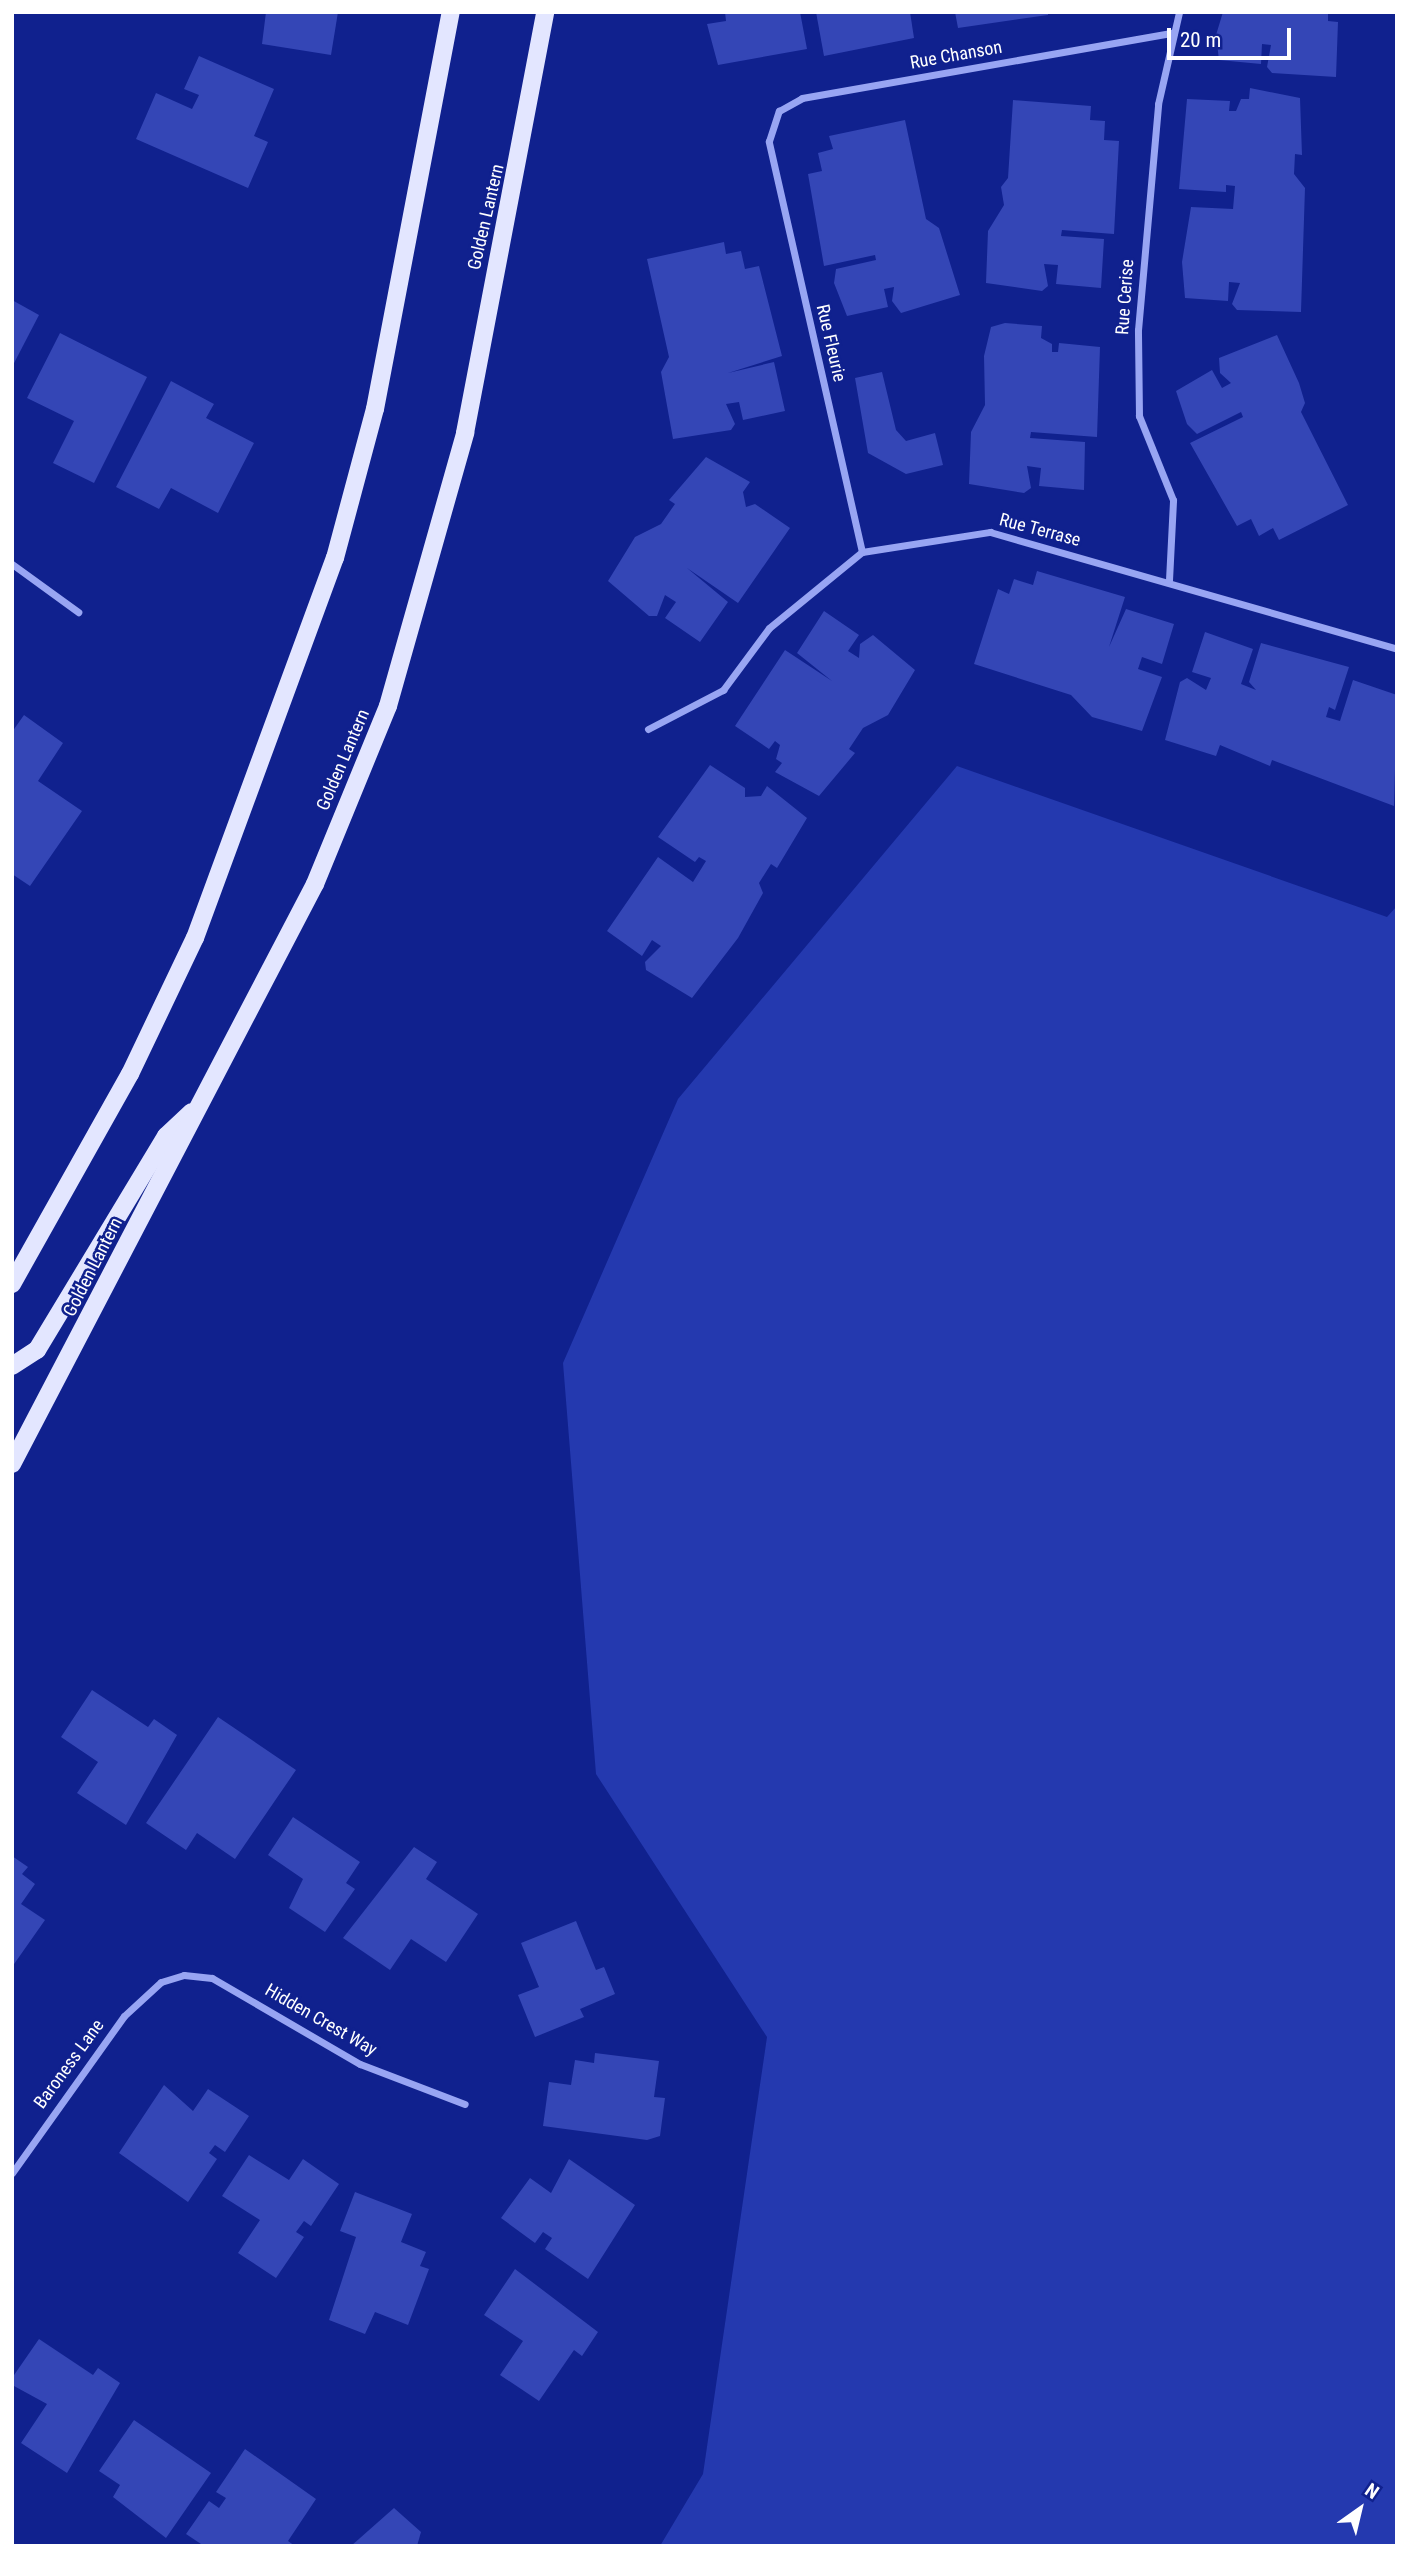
<!DOCTYPE html>
<html>
<head>
<meta charset="utf-8">
<style>
  body { margin:0 }
  #map { position:relative; width:1409px; height:2558px; overflow:hidden; background:#10218e; font-family:"Roboto Condensed",sans-serif }
  div>[style] { position:absolute }
  .green>* { inset:0; background:#2439af }
  .building>* { inset:0; background:#3446b6 }
  .minor>* { height:7px; margin:-3.5px; padding:0 3.5px; transform-origin:3.5px; border-radius:3.5px; background:#98a5f3 }
  .primary>* { height:18px; margin:-9px; padding:0 9px; transform-origin:9px; border-radius:9px; background:#e3e6ff }
  span { translate:-50% -50%; white-space:nowrap; text-align:center; line-height:1.15; -webkit-text-stroke:5px #10218e; paint-order:stroke }
  .street-label { font-size:18px; color:#fff }
  .frame { position:absolute; inset:0; border:14px solid #fff; pointer-events:none }
  .north { position:absolute; left:1325px; top:2474px; width:70px; height:70px; -webkit-text-stroke:5px #10218e; paint-order:stroke; rotate:34deg; font-size:19px; font-weight:700; line-height:28px; text-align:center; color:#fff }
  .north::after { content:''; display:block; margin:auto; width:24px; height:32px; background:#fff; clip-path:polygon(50% 0,100% 100%,50% 72%,0 100%) }
  .scale { position:absolute; left:1167px; top:28px; width:124px; height:32px; box-sizing:border-box; border:4px solid #fff; border-top:0; padding-left:9px; font-size:21px; line-height:24px; white-space:nowrap; color:#fff; -webkit-text-stroke:5px #10218e; paint-order:stroke }
</style>
</head>
<body>
<div id="map">
  <div class="green">
    <i style="clip-path:polygon(957px 766px,1387px 917px,1397px 906px,1397px 2546px,660px 2546px,703px 2474px,767px 2037px,596px 1774px,563px 1363px,678px 1099px)"></i>
  </div>
  <div class="building">
    <i style="clip-path:polygon(266px 12px,338px 12px,331px 55px,262px 44px)"></i>
    <i style="clip-path:polygon(725px 12px,800px 12px,807px 49px,718px 65px,707px 24px,726px 21px)"></i>
    <i style="clip-path:polygon(816px 12px,910px 12px,914px 38px,824px 56px)"></i>
    <i style="clip-path:polygon(955px 12px,1048px 12px,1048px 15px,958px 28px)"></i>
    <i style="clip-path:polygon(1223px 12px,1328px 12px,1328px 21px,1338px 22px,1336px 77px,1272px 73px,1267px 67px,1271px 45px,1262px 44px,1261px 64px,1219px 60px,1216px 35px)"></i>
    <i style="clip-path:polygon(199px 56px,274px 89px,254px 136px,268px 142px,248px 188px,136px 139px,156px 93px,192px 109px,199px 95px,184px 89px)"></i>
    <i style="clip-path:polygon(1250px 88px,1300px 98px,1302px 155px,1295px 154px,1294px 174px,1305px 188px,1301px 312px,1237px 310px,1232px 304px,1240px 283px,1229px 282px,1228px 301px,1185px 298px,1182px 262px,1191px 207px,1233px 209px,1235px 186px,1226px 185px,1226px 192px,1179px 189px,1187px 99px,1230px 101px,1229px 111px,1236px 111px,1241px 99px,1249px 99px)"></i>
    <i style="clip-path:polygon(1013px 100px,1091px 106px,1090px 120px,1105px 121px,1104px 140px,1119px 141px,1114px 234px,1062px 230px,1061px 236px,1104px 239px,1101px 288px,1056px 284px,1058px 265px,1044px 264px,1048px 286px,1042px 291px,986px 283px,988px 231px,1004px 205px,1001px 187px,1008px 178px)"></i>
    <i style="clip-path:polygon(905px 120px,926px 219px,939px 228px,960px 295px,901px 313px,892px 301px,894px 287px,884px 289px,888px 307px,847px 316px,834px 283px,836px 269px,876px 260px,875px 255px,824px 266px,808px 174px,822px 171px,818px 153px,833px 149px,829px 136px)"></i>
    <i style="clip-path:polygon(724px 242px,726px 254px,741px 251px,745px 269px,759px 266px,782px 356px,728px 373px,774px 362px,785px 411px,743px 420px,739px 402px,726px 404px,735px 424px,731px 430px,673px 439px,661px 372px,669px 357px,647px 259px)"></i>
    <i style="clip-path:polygon(12px 300px,39px 315px,12px 367px)"></i>
    <i style="clip-path:polygon(1005px 323px,1042px 326px,1041px 338px,1052px 344px,1052px 352px,1058px 352px,1059px 343px,1100px 347px,1097px 437px,1031px 432px,1030px 438px,1085px 442px,1084px 490px,1039px 486px,1041px 468px,1027px 466px,1031px 488px,1024px 493px,969px 484px,971px 432px,985px 405px,984px 356px,991px 327px)"></i>
    <i style="clip-path:polygon(60px 333px,147px 377px,94px 483px,53px 463px,74px 421px,27px 398px)"></i>
    <i style="clip-path:polygon(1277px 335px,1299px 383px,1305px 403px,1301px 412px,1348px 505px,1279px 540px,1273px 528px,1259px 536px,1251px 519px,1237px 526px,1190px 443px,1243px 417px,1241px 412px,1197px 434px,1187px 424px,1176px 391px,1212px 370px,1222px 388px,1231px 383px,1220px 373px,1219px 358px)"></i>
    <i style="clip-path:polygon(882px 372px,896px 430px,906px 441px,935px 433px,943px 465px,906px 474px,868px 453px,855px 378px)"></i>
    <i style="clip-path:polygon(171px 381px,214px 404px,206px 418px,254px 443px,218px 513px,171px 488px,159px 509px,116px 487px)"></i>
    <i style="clip-path:polygon(706px 457px,750px 482px,743px 492px,746px 507px,755px 504px,790px 528px,738px 603px,687px 568px,728px 602px,700px 642px,665px 618px,676px 602px,665px 595px,657px 616px,649px 616px,608px 581px,635px 537px,661px 524px,675px 504px,669px 500px)"></i>
    <i style="clip-path:polygon(1037px 571px,1125px 597px,1109px 647px,1126px 609px,1174px 624px,1162px 664px,1142px 657px,1138px 669px,1162px 677px,1142px 731px,1092px 717px,1071px 695px,974px 664px,998px 589px,1009px 594px,1014px 579px,1033px 585px)"></i>
    <i style="clip-path:polygon(824px 611px,859px 635px,848px 651px,859px 658px,860px 644px,873px 635px,915px 670px,888px 715px,863px 728px,849px 749px,855px 753px,819px 796px,775px 772px,782px 763px,776px 759px,780px 745px,775px 741px,769px 749px,735px 726px,785px 650px,832px 681px,797px 653px)"></i>
    <i style="clip-path:polygon(1205px 632px,1253px 649px,1241px 684px,1256px 690px,1249px 682px,1261px 643px,1349px 667px,1335px 710px,1329px 707px,1326px 717px,1340px 721px,1353px 680px,1397px 695px,1394px 806px,1272px 760px,1270px 766px,1220px 745px,1216px 756px,1165px 740px,1180px 682px,1187px 678px,1206px 690px,1211px 678px,1192px 672px)"></i>
    <i style="clip-path:polygon(24px 715px,63px 743px,38px 781px,82px 811px,30px 886px,12px 874px,12px 732px)"></i>
    <i style="clip-path:polygon(710px 765px,745px 788px,745px 797px,761px 796px,767px 786px,807px 818px,777px 868px,771px 864px,759px 883px,763px 893px,738px 938px,692px 998px,646px 970px,645px 962px,661px 946px,652px 940px,642px 956px,607px 931px,658px 857px,693px 882px,706px 861px,699px 857px,695px 862px,658px 837px)"></i>
    <i style="clip-path:polygon(92px 1690px,148px 1727px,154px 1719px,177px 1735px,126px 1825px,77px 1793px,98px 1762px,61px 1737px)"></i>
    <i style="clip-path:polygon(218px 1717px,296px 1770px,235px 1859px,197px 1833px,186px 1850px,146px 1823px)"></i>
    <i style="clip-path:polygon(293px 1817px,360px 1862px,346px 1883px,355px 1889px,325px 1932px,289px 1908px,303px 1879px,268px 1855px)"></i>
    <i style="clip-path:polygon(414px 1847px,437px 1862px,426px 1879px,478px 1914px,446px 1962px,411px 1939px,390px 1970px,343px 1938px)"></i>
    <i style="clip-path:polygon(12px 1856px,28px 1867px,22px 1874px,35px 1884px,21px 1904px,45px 1920px,12px 1967px)"></i>
    <i style="clip-path:polygon(576px 1921px,596px 1970px,604px 1967px,615px 1994px,580px 2009px,584px 2017px,535px 2037px,518px 1995px,539px 1987px,521px 1943px)"></i>
    <i style="clip-path:polygon(595px 2053px,659px 2061px,654px 2097px,665px 2098px,660px 2136px,647px 2140px,543px 2126px,549px 2082px,571px 2085px,575px 2060px,594px 2063px)"></i>
    <i style="clip-path:polygon(164px 2085px,193px 2111px,208px 2089px,249px 2116px,225px 2152px,215px 2145px,209px 2153px,217px 2159px,188px 2202px,119px 2153px)"></i>
    <i style="clip-path:polygon(249px 2155px,289px 2180px,303px 2159px,339px 2184px,311px 2226px,304px 2221px,296px 2232px,304px 2237px,276px 2278px,238px 2253px,260px 2220px,222px 2196px)"></i>
    <i style="clip-path:polygon(569px 2159px,635px 2205px,588px 2279px,545px 2249px,552px 2238px,543px 2232px,535px 2243px,501px 2218px,530px 2178px,551px 2193px)"></i>
    <i style="clip-path:polygon(355px 2192px,412px 2214px,401px 2242px,426px 2252px,420px 2266px,429px 2269px,408px 2325px,375px 2312px,365px 2334px,329px 2320px,356px 2237px,340px 2231px)"></i>
    <i style="clip-path:polygon(515px 2269px,598px 2332px,582px 2356px,574px 2350px,539px 2401px,500px 2375px,523px 2341px,484px 2315px)"></i>
    <i style="clip-path:polygon(39px 2339px,93px 2375px,98px 2368px,120px 2383px,67px 2473px,21px 2443px,47px 2404px,14px 2386px,12px 2378px)"></i>
    <i style="clip-path:polygon(134px 2420px,211px 2473px,166px 2538px,113px 2497px,120px 2485px,99px 2471px)"></i>
    <i style="clip-path:polygon(245px 2449px,316px 2499px,288px 2541px,295px 2546px,204px 2546px,186px 2534px,209px 2501px,219px 2508px,226px 2498px,216px 2492px)"></i>
    <i style="clip-path:polygon(394px 2508px,421px 2532px,417px 2546px,351px 2546px)"></i>
  </div>
  <div class="minor">
    <i style="left:862px;top:552px;width:421px;rotate:-102.8deg"></i>
    <i style="left:769px;top:141px;width:32px;rotate:-72deg"></i>
    <i style="left:779px;top:111px;width:26px;rotate:-29deg"></i>
    <i style="left:802px;top:98px;width:376px;rotate:-10deg"></i>
    <i style="left:12px;top:564px;width:82px;rotate:36deg"></i>
    <i style="left:1169px;top:580px;width:80px;rotate:-87.1deg"></i>
    <i style="left:1173px;top:500px;width:91px;rotate:-112deg"></i>
    <i style="left:1139px;top:416px;width:86px;rotate:-90.7deg"></i>
    <i style="left:1138px;top:330px;width:227px;rotate:-84.9deg"></i>
    <i style="left:1158px;top:104px;width:94px;rotate:-77.1deg"></i>
    <i style="left:648px;top:729px;width:85px;rotate:-27.5deg"></i>
    <i style="left:723px;top:690px;width:77px;rotate:-53.4deg"></i>
    <i style="left:769px;top:628px;width:120px;rotate:-39.3deg"></i>
    <i style="left:862px;top:552px;width:130px;rotate:-8.9deg"></i>
    <i style="left:990px;top:532px;width:423px;rotate:16deg"></i>
    <i style="left:12px;top:2173px;width:193px;rotate:-54.5deg"></i>
    <i style="left:124px;top:2016px;width:50px;rotate:-42.6deg"></i>
    <i style="left:161px;top:1982px;width:24px;rotate:-17deg"></i>
    <i style="left:184px;top:1975px;width:28px;rotate:6deg"></i>
    <i style="left:212px;top:1978px;width:171px;rotate:30.2deg"></i>
    <i style="left:360px;top:2064px;width:112px;rotate:20.9deg"></i>
  </div>
  <div class="primary">
    <i style="left:12px;top:1284px;width:241px;rotate:-60.7deg"></i>
    <i style="left:130px;top:1074px;width:151px;rotate:-64.5deg"></i>
    <i style="left:195px;top:938px;width:405px;rotate:-69.8deg"></i>
    <i style="left:335px;top:558px;width:154px;rotate:-75deg"></i>
    <i style="left:375px;top:409px;width:404px;rotate:-79.2deg"></i>
    <i style="left:12px;top:1366px;width:30px;rotate:-33deg"></i>
    <i style="left:37px;top:1350px;width:250px;rotate:-58.9deg"></i>
    <i style="left:166px;top:1136px;width:35px;rotate:-43deg"></i>
    <i style="left:12px;top:1464px;width:654px;rotate:-62.42deg"></i>
    <i style="left:315px;top:884px;width:192px;rotate:-67.7deg"></i>
    <i style="left:388px;top:706px;width:284px;rotate:-74.2deg"></i>
    <i style="left:465px;top:433px;width:429px;rotate:-79.2deg"></i>
  </div>
  <div class="street-label">
    <span style="left:956px;top:55px;rotate:-10deg">Rue Chanson</span>
    <span style="left:486px;top:217px;rotate:-77deg">Golden Lantern</span>
    <span style="left:1125px;top:297px;rotate:-86deg">Rue Cerise</span>
    <span style="left:831px;top:343px;rotate:77deg">Rue Fleurie</span>
    <span style="left:1040px;top:530px;rotate:15deg">Rue Terrase</span>
    <span style="left:343px;top:760px;rotate:-67deg">Golden Lantern</span>
    <span style="left:93px;top:1267px;rotate:-63deg">Golden Lantern</span>
    <span style="left:321px;top:2020px;rotate:30deg">Hidden Crest Way</span>
    <span style="left:69px;top:2064px;rotate:-54deg">Baroness Lane</span>
  </div>
  <div class="frame"></div>
  <div class="north">N</div>
  <div class="scale">20 m</div>
</div>
</body>
</html>
